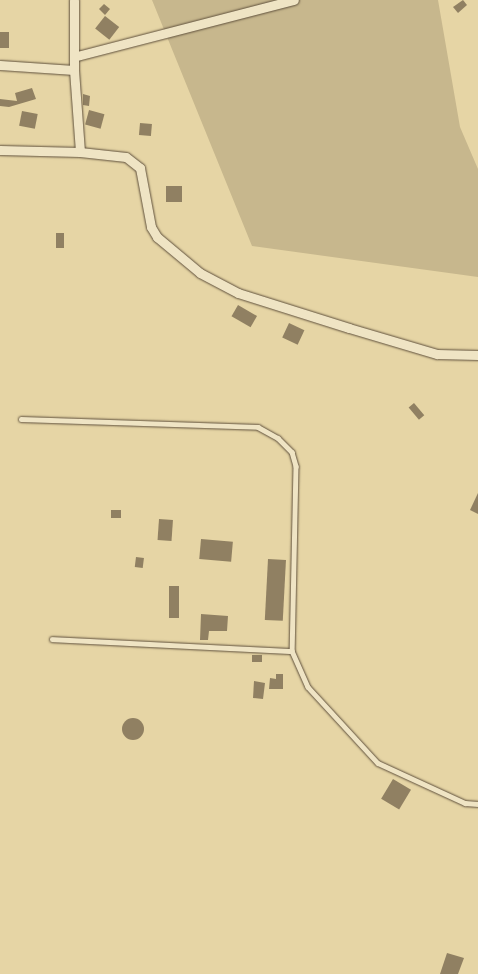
<!DOCTYPE html>
<html>
<head>
<meta charset="utf-8">
<style>
  body { margin:0 }
  #map { position:relative; width:478px; height:974px; overflow:hidden; background:#e6d5a5; font-family:"IM FELL Double Pica",serif }
  div>[style] { position:absolute }
  .green>* { inset:0; background:#c7b78d }
  .building>* { inset:0; background:#908062; transform-origin:0 0 }
  .round { border-radius:50% }
  .roads { filter:drop-shadow(0 0 1px #5f503c) drop-shadow(0 0 1px #5f503c) }
  .service>* { height:4.5px; margin:-2.25px; padding:0 2.25px; transform-origin:2.25px; border-radius:2.25px; background:#efe4c4 }
  .minor>* { height:9px; margin:-4.5px; padding:0 4.5px; transform-origin:4.5px; border-radius:4.5px; background:#efe4c4 }
  span { translate:-50% -50%; white-space:nowrap; text-align:center; line-height:1.15; -webkit-text-stroke:4px #efe4c4; paint-order:stroke }
</style>
</head>
<body>
<div id="map">
  <div class="green">
    <i style="clip-path:polygon(152px 0,438px 0,460px 127px,478px 169px,478px 277px,252px 246px)"></i>
  </div>
  <div class="building">
    <i style="clip-path:polygon(463px 0,467px 5px,458px 13px,453px 7px)"></i>
    <i style="clip-path:polygon(104px 4px,110px 9px,105px 15px,99px 9px)"></i>
    <i style="left:105px;top:16px;width:18px;height:16px;rotate:38deg"></i>
    <i style="left:0;top:32px;width:9px;height:16px"></i>
    <i style="clip-path:polygon(32px 88px,36px 99px,9px 107px,0 106px,0 99px,17px 101px,15px 93px)"></i>
    <i style="clip-path:polygon(83px 94px,90px 96px,89px 106px,83px 105px)"></i>
    <i style="left:89px;top:110px;width:16px;height:15px;rotate:15deg"></i>
    <i style="left:22px;top:111px;width:16px;height:15px;rotate:11deg"></i>
    <i style="left:140px;top:123px;width:12px;height:12px;rotate:5deg"></i>
    <i style="left:166px;top:186px;width:16px;height:16px"></i>
    <i style="left:56px;top:233px;width:8px;height:15px"></i>
    <i style="left:238px;top:305px;width:22px;height:13px;rotate:30deg"></i>
    <i style="left:289px;top:323px;width:17px;height:16px;rotate:25deg"></i>
    <i style="left:414px;top:403px;width:16px;height:7px;rotate:50deg"></i>
    <i style="clip-path:polygon(478px 493px,478px 514px,470px 510px)"></i>
    <i style="left:111px;top:510px;width:10px;height:8px"></i>
    <i style="left:159px;top:519px;width:14px;height:21px;rotate:4deg"></i>
    <i style="left:201px;top:539px;width:32px;height:20px;rotate:5deg"></i>
    <i style="left:136px;top:557px;width:8px;height:10px;rotate:7deg"></i>
    <i style="left:268px;top:559px;width:18px;height:61px;rotate:3deg"></i>
    <i style="left:169px;top:586px;width:10px;height:32px"></i>
    <i style="clip-path:polygon(201px 614px,228px 616px,227px 631px,209px 631px,208px 640px,200px 640px)"></i>
    <i style="left:252px;top:655px;width:10px;height:7px"></i>
    <i style="clip-path:polygon(276px 674px,283px 674px,283px 689px,269px 689px,270px 678px,276px 679px)"></i>
    <i style="clip-path:polygon(254px 681px,265px 683px,263px 699px,253px 698px)"></i>
    <i class="round" style="left:122px;top:718px;width:22px;height:22px"></i>
    <i style="left:393px;top:779px;width:21px;height:23px;rotate:31deg"></i>
    <i style="clip-path:polygon(447px 953px,464px 958px,458px 974px,440px 974px)"></i>
  </div>
  <div class="roads">
    <div class="service">
      <i style="left:21px;top:419px;width:237px;rotate:1.9deg"></i>
      <i style="left:258px;top:427px;width:23px;rotate:29deg"></i>
      <i style="left:278px;top:438px;width:20px;rotate:45deg"></i>
      <i style="left:292px;top:452px;width:15px;rotate:74deg"></i>
      <i style="left:296px;top:466px;width:185px;rotate:91.2deg"></i>
      <i style="left:292px;top:651px;width:39px;rotate:66deg"></i>
      <i style="left:308px;top:687px;width:103px;rotate:47.4deg"></i>
      <i style="left:378px;top:763px;width:96px;rotate:24.7deg"></i>
      <i style="left:465px;top:803px;width:13px;rotate:4deg"></i>
      <i style="left:52px;top:639px;width:240px;rotate:2.9deg"></i>
    </div>
    <div class="minor">
      <i style="left:77px;top:56px;width:224px;rotate:-14.5deg"></i>
      <i style="left:0;top:65px;width:74px;rotate:3.9deg"></i>
      <i style="left:74px;top:70px;width:70px;rotate:-90deg"></i>
      <i style="left:74px;top:70px;width:82px;rotate:85.8deg"></i>
      <i style="left:0;top:150px;width:80px;rotate:1.4deg"></i>
      <i style="left:80px;top:152px;width:46px;rotate:6.2deg"></i>
      <i style="left:126px;top:157px;width:18px;rotate:38deg"></i>
      <i style="left:140px;top:168px;width:60px;rotate:79.4deg"></i>
      <i style="left:151px;top:227px;width:12px;rotate:59deg"></i>
      <i style="left:157px;top:237px;width:56px;rotate:39.9deg"></i>
      <i style="left:200px;top:273px;width:43px;rotate:27.8deg"></i>
      <i style="left:238px;top:293px;width:116px;rotate:17.5deg"></i>
      <i style="left:349px;top:328px;width:92px;rotate:16.5deg"></i>
      <i style="left:437px;top:354px;width:41px;rotate:1.4deg"></i>
    </div>
  </div>
</div>
</body>
</html>
